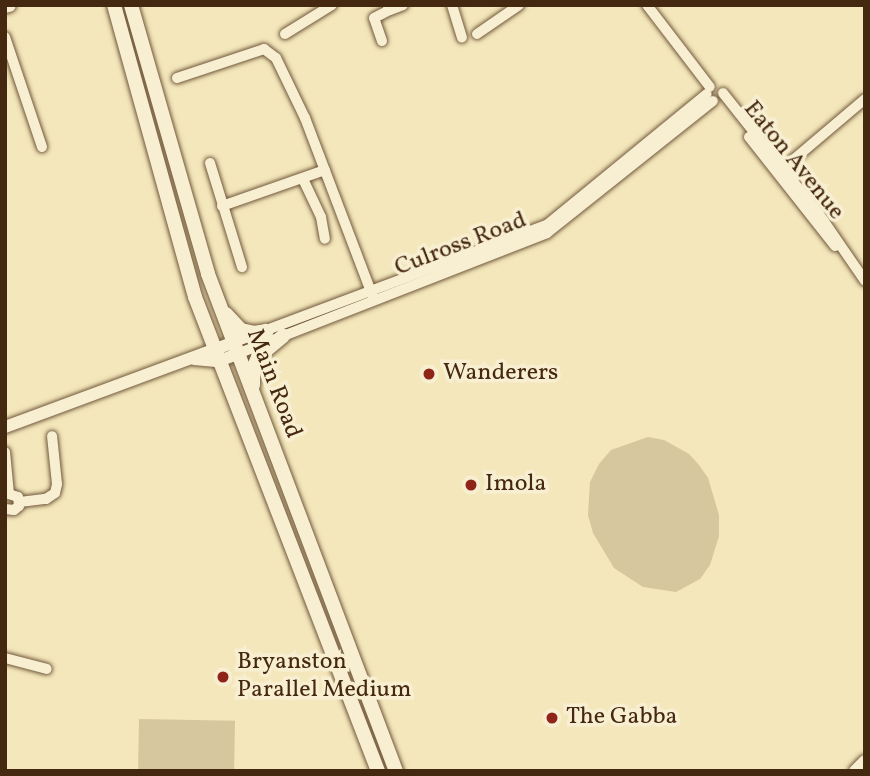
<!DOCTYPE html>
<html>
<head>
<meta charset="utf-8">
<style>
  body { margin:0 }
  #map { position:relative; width:870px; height:776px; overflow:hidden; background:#f4e7bb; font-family:Vollkorn,serif }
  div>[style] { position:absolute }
  .green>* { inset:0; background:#d6c79e; transform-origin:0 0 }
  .roads { filter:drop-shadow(0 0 2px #71583b) drop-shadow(0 0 2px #71583b) }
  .minor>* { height:10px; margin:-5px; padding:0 5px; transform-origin:5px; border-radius:5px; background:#f8efd3 }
  .tertiary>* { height:12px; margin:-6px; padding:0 6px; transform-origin:6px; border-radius:6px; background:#f8efd3 }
  .secondary>* { height:14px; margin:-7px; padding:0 7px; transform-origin:7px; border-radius:7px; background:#f8efd3 }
  .dots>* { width:19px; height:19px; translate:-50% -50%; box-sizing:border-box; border:4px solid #f8efd3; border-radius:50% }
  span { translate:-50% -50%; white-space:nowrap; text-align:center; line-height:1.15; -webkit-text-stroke:7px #f8efd3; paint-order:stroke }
  .street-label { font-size:24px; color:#452810 }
  .poi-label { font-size:24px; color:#452810 }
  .left { translate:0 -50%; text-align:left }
  .frame { position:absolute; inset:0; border:7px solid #452810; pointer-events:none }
</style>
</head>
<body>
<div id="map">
  <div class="green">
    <i style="clip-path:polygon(648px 437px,664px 440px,689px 454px,699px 465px,708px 478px,719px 515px,719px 536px,710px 565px,700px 579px,676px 592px,643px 587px,614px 568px,593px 533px,588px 515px,590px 482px,599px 464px,611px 450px)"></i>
    <i style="left:139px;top:719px;width:96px;height:52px;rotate:1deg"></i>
  </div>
  <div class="roads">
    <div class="minor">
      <i style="left:452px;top:5px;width:34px;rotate:73deg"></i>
      <i style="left:647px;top:5px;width:103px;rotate:52.5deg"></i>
      <i style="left:388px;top:6px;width:4px;rotate:63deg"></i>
      <i style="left:390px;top:10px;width:14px;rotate:-21deg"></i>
      <i style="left:285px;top:34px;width:55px;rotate:-31.7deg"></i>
      <i style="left:477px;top:34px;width:51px;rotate:-34.6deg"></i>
      <i style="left:5px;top:37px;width:116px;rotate:71.4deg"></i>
      <i style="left:382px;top:41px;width:24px;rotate:-109deg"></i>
      <i style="left:374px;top:18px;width:18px;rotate:-27deg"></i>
      <i style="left:177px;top:78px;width:92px;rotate:-18.4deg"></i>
      <i style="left:264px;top:49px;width:15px;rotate:37deg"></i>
      <i style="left:276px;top:58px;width:67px;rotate:64.2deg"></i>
      <i style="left:305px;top:118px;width:191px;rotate:69.2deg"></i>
      <i style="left:723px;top:93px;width:154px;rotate:51.6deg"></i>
      <i style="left:819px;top:214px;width:81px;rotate:55.5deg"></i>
      <i style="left:749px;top:137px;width:139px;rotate:51.7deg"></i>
      <i style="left:210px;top:163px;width:109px;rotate:72.9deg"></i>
      <i style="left:780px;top:171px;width:111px;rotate:-40.3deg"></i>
      <i style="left:303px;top:179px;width:42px;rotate:64.7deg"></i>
      <i style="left:321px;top:217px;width:22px;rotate:80deg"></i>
      <i style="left:222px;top:206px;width:109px;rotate:-19.3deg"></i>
      <i style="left:232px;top:343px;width:338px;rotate:-20.6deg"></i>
      <i style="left:548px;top:224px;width:205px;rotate:-39.3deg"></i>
      <i style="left:237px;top:354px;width:333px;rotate:-21.3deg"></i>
      <i style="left:547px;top:233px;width:212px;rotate:-38.5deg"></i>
      <i style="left:5px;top:452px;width:42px;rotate:84.6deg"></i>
      <i style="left:20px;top:502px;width:26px;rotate:-7deg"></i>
      <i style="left:46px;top:499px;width:11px;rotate:-34deg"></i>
      <i style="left:55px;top:493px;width:9px;rotate:-77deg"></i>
      <i style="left:57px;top:484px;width:48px;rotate:-95.9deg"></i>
      <i style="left:5px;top:509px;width:9px;rotate:6deg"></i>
      <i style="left:14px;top:510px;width:6px;rotate:-39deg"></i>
      <i style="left:19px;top:506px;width:9px;rotate:-96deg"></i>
      <i style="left:18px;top:497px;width:9px;rotate:-162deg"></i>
      <i style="left:5px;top:658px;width:43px;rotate:14.7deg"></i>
    </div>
    <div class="tertiary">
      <i style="left:194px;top:359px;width:25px;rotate:5deg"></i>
      <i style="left:219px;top:361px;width:19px;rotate:-21deg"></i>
      <i style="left:5px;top:427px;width:242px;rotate:-20.3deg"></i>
      <i style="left:855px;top:771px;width:14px;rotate:-45deg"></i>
    </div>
    <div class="secondary">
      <i style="left:114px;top:5px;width:303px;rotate:74.5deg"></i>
      <i style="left:195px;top:297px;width:508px;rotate:68.89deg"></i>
      <i style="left:131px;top:5px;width:280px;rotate:74deg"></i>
      <i style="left:208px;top:274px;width:531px;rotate:69.28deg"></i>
      <i style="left:5px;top:6px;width:4px;rotate:-14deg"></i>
      <i style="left:226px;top:314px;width:22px;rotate:47deg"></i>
      <i style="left:241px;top:330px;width:13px;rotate:13deg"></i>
      <i style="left:254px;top:333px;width:13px;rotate:-9deg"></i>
      <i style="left:253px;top:385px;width:16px;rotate:-90deg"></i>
      <i style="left:253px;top:369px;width:13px;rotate:-67deg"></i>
      <i style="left:258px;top:357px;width:33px;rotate:-40deg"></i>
    </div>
  </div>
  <div class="dots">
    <i style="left:429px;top:374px;background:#8f2418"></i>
    <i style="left:471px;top:485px;background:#8f2418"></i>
    <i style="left:223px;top:677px;background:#8f2418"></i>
    <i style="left:552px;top:718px;background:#8f2418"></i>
  </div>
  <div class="street-label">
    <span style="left:793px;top:161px;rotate:51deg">Eaton Avenue</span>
    <span style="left:461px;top:245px;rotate:-21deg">Culross Road</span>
    <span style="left:273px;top:384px;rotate:69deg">Main Road</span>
  </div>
  <div class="poi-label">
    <span class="left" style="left:443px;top:374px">Wanderers</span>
    <span class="left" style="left:485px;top:485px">Imola</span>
    <span class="left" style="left:237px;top:677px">Bryanston<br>Parallel Medium</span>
    <span class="left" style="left:566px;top:718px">The Gabba</span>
  </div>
  <div class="frame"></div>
</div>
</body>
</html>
